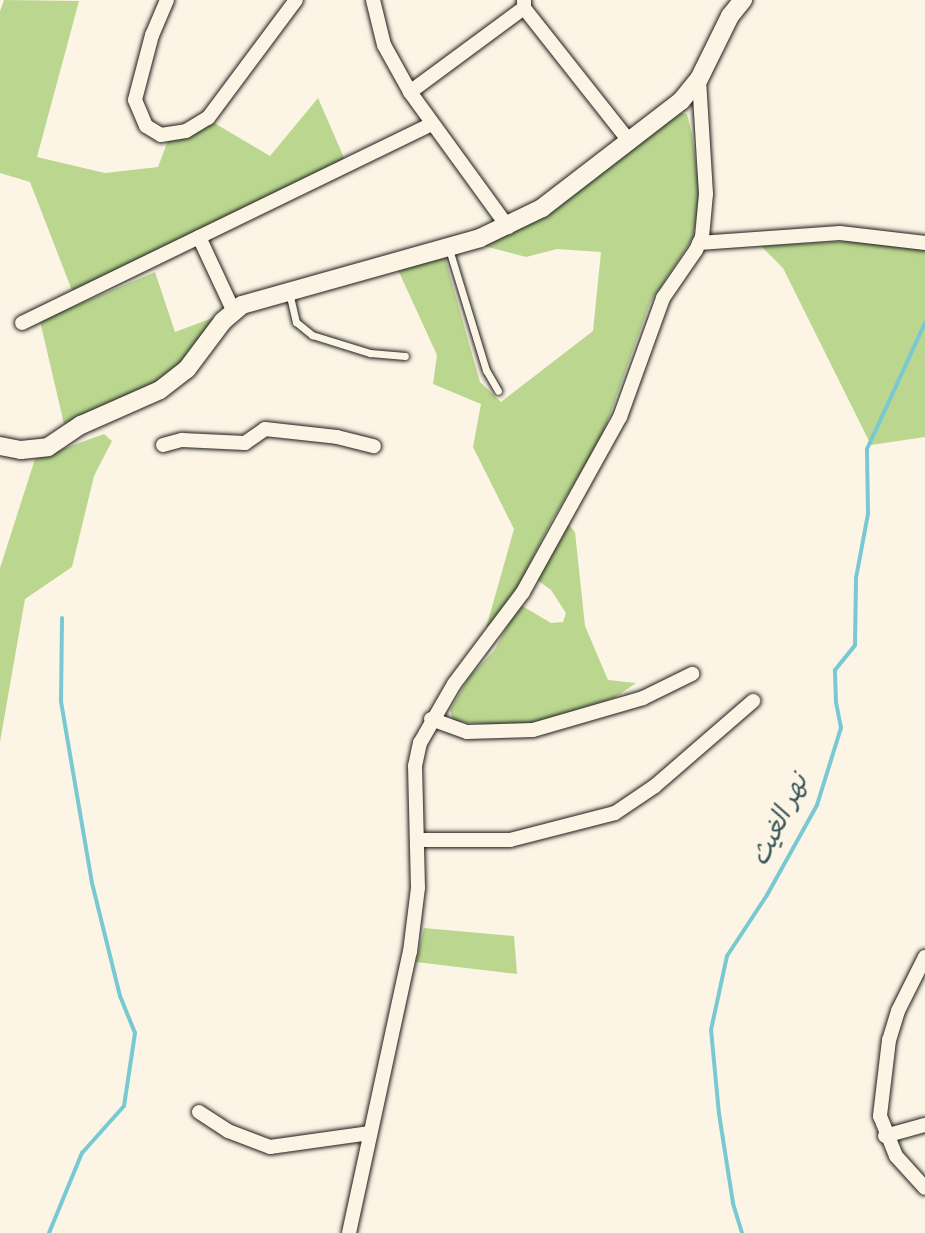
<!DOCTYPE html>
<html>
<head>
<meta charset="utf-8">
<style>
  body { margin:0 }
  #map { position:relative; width:925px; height:1233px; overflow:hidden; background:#fcf5e5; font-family:"Indie Flower","Playpen Sans Arabic",sans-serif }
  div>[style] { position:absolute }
  .green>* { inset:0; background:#bbd78f }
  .stream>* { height:4px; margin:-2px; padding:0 2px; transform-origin:2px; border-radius:2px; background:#79c9d3 }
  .roads { filter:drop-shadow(0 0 2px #1c1c1c) drop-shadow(0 0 2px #1c1c1c) }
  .service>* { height:7px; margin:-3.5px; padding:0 3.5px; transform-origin:3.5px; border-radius:3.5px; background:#fcf5e5 }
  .minor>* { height:14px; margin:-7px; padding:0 7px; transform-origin:7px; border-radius:7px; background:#fcf5e5 }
  .tertiary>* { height:18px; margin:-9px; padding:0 9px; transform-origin:9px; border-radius:9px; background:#fcf5e5 }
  span { translate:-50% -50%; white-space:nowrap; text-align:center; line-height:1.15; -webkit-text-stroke:5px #fcf5e5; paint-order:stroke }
  .water-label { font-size:26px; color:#3d595c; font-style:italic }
</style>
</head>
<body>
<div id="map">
  <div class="green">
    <i style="clip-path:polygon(4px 0,79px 1px,37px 157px,105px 173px,158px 167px,169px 138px,211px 121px,270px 156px,318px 98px,345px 160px,73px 293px,30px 182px,0 173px,0 11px)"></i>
    <i style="clip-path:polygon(680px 113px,687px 114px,692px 134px,700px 196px,693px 238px,650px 303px,601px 439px,552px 520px,510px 602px,486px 628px,514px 529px,473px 447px,481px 404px,433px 384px,437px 355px,398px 270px,445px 258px,480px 382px,501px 402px,593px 331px,601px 252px,557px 249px,526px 257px,484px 246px)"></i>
    <i style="clip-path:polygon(866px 240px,925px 250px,925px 437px,871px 445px,783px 268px,761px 246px)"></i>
    <i style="clip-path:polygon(155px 272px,175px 332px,215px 317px,192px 354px,166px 380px,64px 424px,40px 321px)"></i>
    <i style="clip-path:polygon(104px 434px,112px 441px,94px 476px,72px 567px,25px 599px,0 742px,0 568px,35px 459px)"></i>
    <i style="clip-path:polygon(567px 523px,575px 532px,585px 626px,608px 680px,636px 683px,614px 698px,533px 723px,493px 725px,453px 721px,450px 710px,470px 676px,494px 651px,519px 604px,551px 623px,563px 622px,566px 613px,551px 590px,536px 579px)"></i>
    <i style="clip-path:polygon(424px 928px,514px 936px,517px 974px,416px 962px)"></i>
  </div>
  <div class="stream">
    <i style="left:49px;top:1233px;width:87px;rotate:-67.6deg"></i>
    <i style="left:82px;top:1153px;width:63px;rotate:-48.2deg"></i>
    <i style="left:124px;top:1106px;width:74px;rotate:-81.4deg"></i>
    <i style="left:135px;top:1033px;width:40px;rotate:-112deg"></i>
    <i style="left:120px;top:996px;width:116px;rotate:-103.9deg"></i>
    <i style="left:92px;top:883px;width:185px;rotate:-99.7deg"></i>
    <i style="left:61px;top:701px;width:83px;rotate:-89.3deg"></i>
    <i style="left:742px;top:1233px;width:31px;rotate:-107deg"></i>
    <i style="left:733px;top:1203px;width:90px;rotate:-98.9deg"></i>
    <i style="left:719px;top:1114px;width:84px;rotate:-95.4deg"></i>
    <i style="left:711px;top:1030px;width:76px;rotate:-77.8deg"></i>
    <i style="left:727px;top:956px;width:73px;rotate:-56.7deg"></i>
    <i style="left:767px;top:895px;width:103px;rotate:-60.9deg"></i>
    <i style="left:817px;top:805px;width:81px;rotate:-72.7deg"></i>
    <i style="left:841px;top:728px;width:26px;rotate:-101deg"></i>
    <i style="left:836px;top:702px;width:32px;rotate:-92deg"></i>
    <i style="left:835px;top:670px;width:32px;rotate:-51deg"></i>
    <i style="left:855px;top:645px;width:67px;rotate:-89.1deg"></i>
    <i style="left:856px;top:578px;width:65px;rotate:-79.4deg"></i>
    <i style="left:868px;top:514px;width:65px;rotate:-90.9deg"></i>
    <i style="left:867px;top:449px;width:139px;rotate:-65.3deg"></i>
  </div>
  <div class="roads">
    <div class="service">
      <i style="left:449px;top:249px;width:127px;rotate:73deg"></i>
      <i style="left:486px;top:370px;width:24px;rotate:60deg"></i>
      <i style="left:289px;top:292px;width:31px;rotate:77deg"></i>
      <i style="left:296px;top:322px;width:21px;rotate:39deg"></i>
      <i style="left:312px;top:335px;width:61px;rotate:17.2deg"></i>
      <i style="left:370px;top:353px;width:35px;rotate:5deg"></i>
    </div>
    <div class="minor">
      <i style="left:167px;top:0;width:38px;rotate:113deg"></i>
      <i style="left:152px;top:35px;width:67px;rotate:104.7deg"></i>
      <i style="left:135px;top:100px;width:28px;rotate:67deg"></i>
      <i style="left:146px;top:126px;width:17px;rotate:31deg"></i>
      <i style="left:161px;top:135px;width:25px;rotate:-9deg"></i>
      <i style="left:186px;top:131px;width:26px;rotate:-31deg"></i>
      <i style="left:208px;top:118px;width:147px;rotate:-53.3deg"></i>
      <i style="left:373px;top:0;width:46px;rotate:76.3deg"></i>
      <i style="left:384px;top:45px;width:54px;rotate:61deg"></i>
      <i style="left:410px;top:92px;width:167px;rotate:54deg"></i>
      <i style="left:524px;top:0;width:8px;rotate:90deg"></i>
      <i style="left:524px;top:8px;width:171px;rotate:51.7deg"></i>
      <i style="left:410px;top:92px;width:142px;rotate:-36.4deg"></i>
      <i style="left:199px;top:237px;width:81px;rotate:65deg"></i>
      <i style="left:699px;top:243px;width:141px;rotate:-4.1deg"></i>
      <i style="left:840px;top:233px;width:86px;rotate:6.7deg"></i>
      <i style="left:22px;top:323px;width:455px;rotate:-25.9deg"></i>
      <i style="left:163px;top:445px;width:20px;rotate:-15deg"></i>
      <i style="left:182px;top:440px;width:63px;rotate:2.7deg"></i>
      <i style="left:245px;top:443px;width:24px;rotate:-35deg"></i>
      <i style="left:265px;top:429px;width:72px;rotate:6.3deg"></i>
      <i style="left:337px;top:437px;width:38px;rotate:14deg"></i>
      <i style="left:431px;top:719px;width:38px;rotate:20deg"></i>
      <i style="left:467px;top:732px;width:66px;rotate:-1.7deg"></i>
      <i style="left:533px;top:730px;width:115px;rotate:-16.2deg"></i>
      <i style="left:643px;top:698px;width:55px;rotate:-26.1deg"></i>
      <i style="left:419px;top:840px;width:91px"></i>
      <i style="left:510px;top:840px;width:108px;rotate:-14.4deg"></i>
      <i style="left:615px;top:813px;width:48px;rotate:-34deg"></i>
      <i style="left:655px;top:786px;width:130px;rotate:-40.9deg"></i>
      <i style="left:925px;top:957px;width:60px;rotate:116.6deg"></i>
      <i style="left:898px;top:1011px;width:30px;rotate:107deg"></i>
      <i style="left:889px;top:1040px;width:77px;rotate:96.8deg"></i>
      <i style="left:880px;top:1116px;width:43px;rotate:68.2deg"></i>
      <i style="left:896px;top:1156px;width:43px;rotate:47.8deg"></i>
      <i style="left:199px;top:1112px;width:35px;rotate:33deg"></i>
      <i style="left:228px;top:1131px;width:45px;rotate:20.9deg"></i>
      <i style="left:270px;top:1147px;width:101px;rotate:-8deg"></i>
      <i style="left:885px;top:1136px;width:41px;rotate:-15.4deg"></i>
      <i style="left:349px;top:1233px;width:288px;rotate:-77.8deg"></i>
      <i style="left:410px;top:952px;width:64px;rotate:-82.9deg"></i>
      <i style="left:418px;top:888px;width:122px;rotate:-91.4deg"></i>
      <i style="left:415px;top:766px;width:24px;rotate:-78deg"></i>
      <i style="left:420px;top:743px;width:68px;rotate:-60deg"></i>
      <i style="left:454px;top:684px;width:115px;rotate:-53.1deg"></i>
      <i style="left:523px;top:592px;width:200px;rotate:-61deg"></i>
      <i style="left:620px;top:417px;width:127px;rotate:-70.1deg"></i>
      <i style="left:663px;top:298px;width:58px;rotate:-55.5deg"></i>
      <i style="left:696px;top:250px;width:14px;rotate:-65deg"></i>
      <i style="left:702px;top:237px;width:43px;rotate:-84.7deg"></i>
      <i style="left:706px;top:194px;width:115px;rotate:-93.5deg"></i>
    </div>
    <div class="tertiary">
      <i style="left:0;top:446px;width:21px;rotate:11deg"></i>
      <i style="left:21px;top:450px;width:27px;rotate:-6deg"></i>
      <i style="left:48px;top:447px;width:40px;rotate:-34deg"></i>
      <i style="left:81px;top:425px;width:86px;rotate:-23.9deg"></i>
      <i style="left:160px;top:390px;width:34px;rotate:-38deg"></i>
      <i style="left:187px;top:369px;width:60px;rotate:-53.1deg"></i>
      <i style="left:223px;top:321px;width:25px;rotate:-40deg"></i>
      <i style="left:242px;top:305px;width:247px;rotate:-15.7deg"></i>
      <i style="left:480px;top:238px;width:69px;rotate:-25.8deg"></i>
      <i style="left:542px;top:208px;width:175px;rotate:-37.6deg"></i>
      <i style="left:681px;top:101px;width:28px;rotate:-51deg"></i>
      <i style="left:699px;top:79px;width:70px;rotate:-63.8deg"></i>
      <i style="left:730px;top:16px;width:21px;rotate:-51deg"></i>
    </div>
  </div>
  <div class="water-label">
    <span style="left:782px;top:821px;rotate:-64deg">نهر الغيث</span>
  </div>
</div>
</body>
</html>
